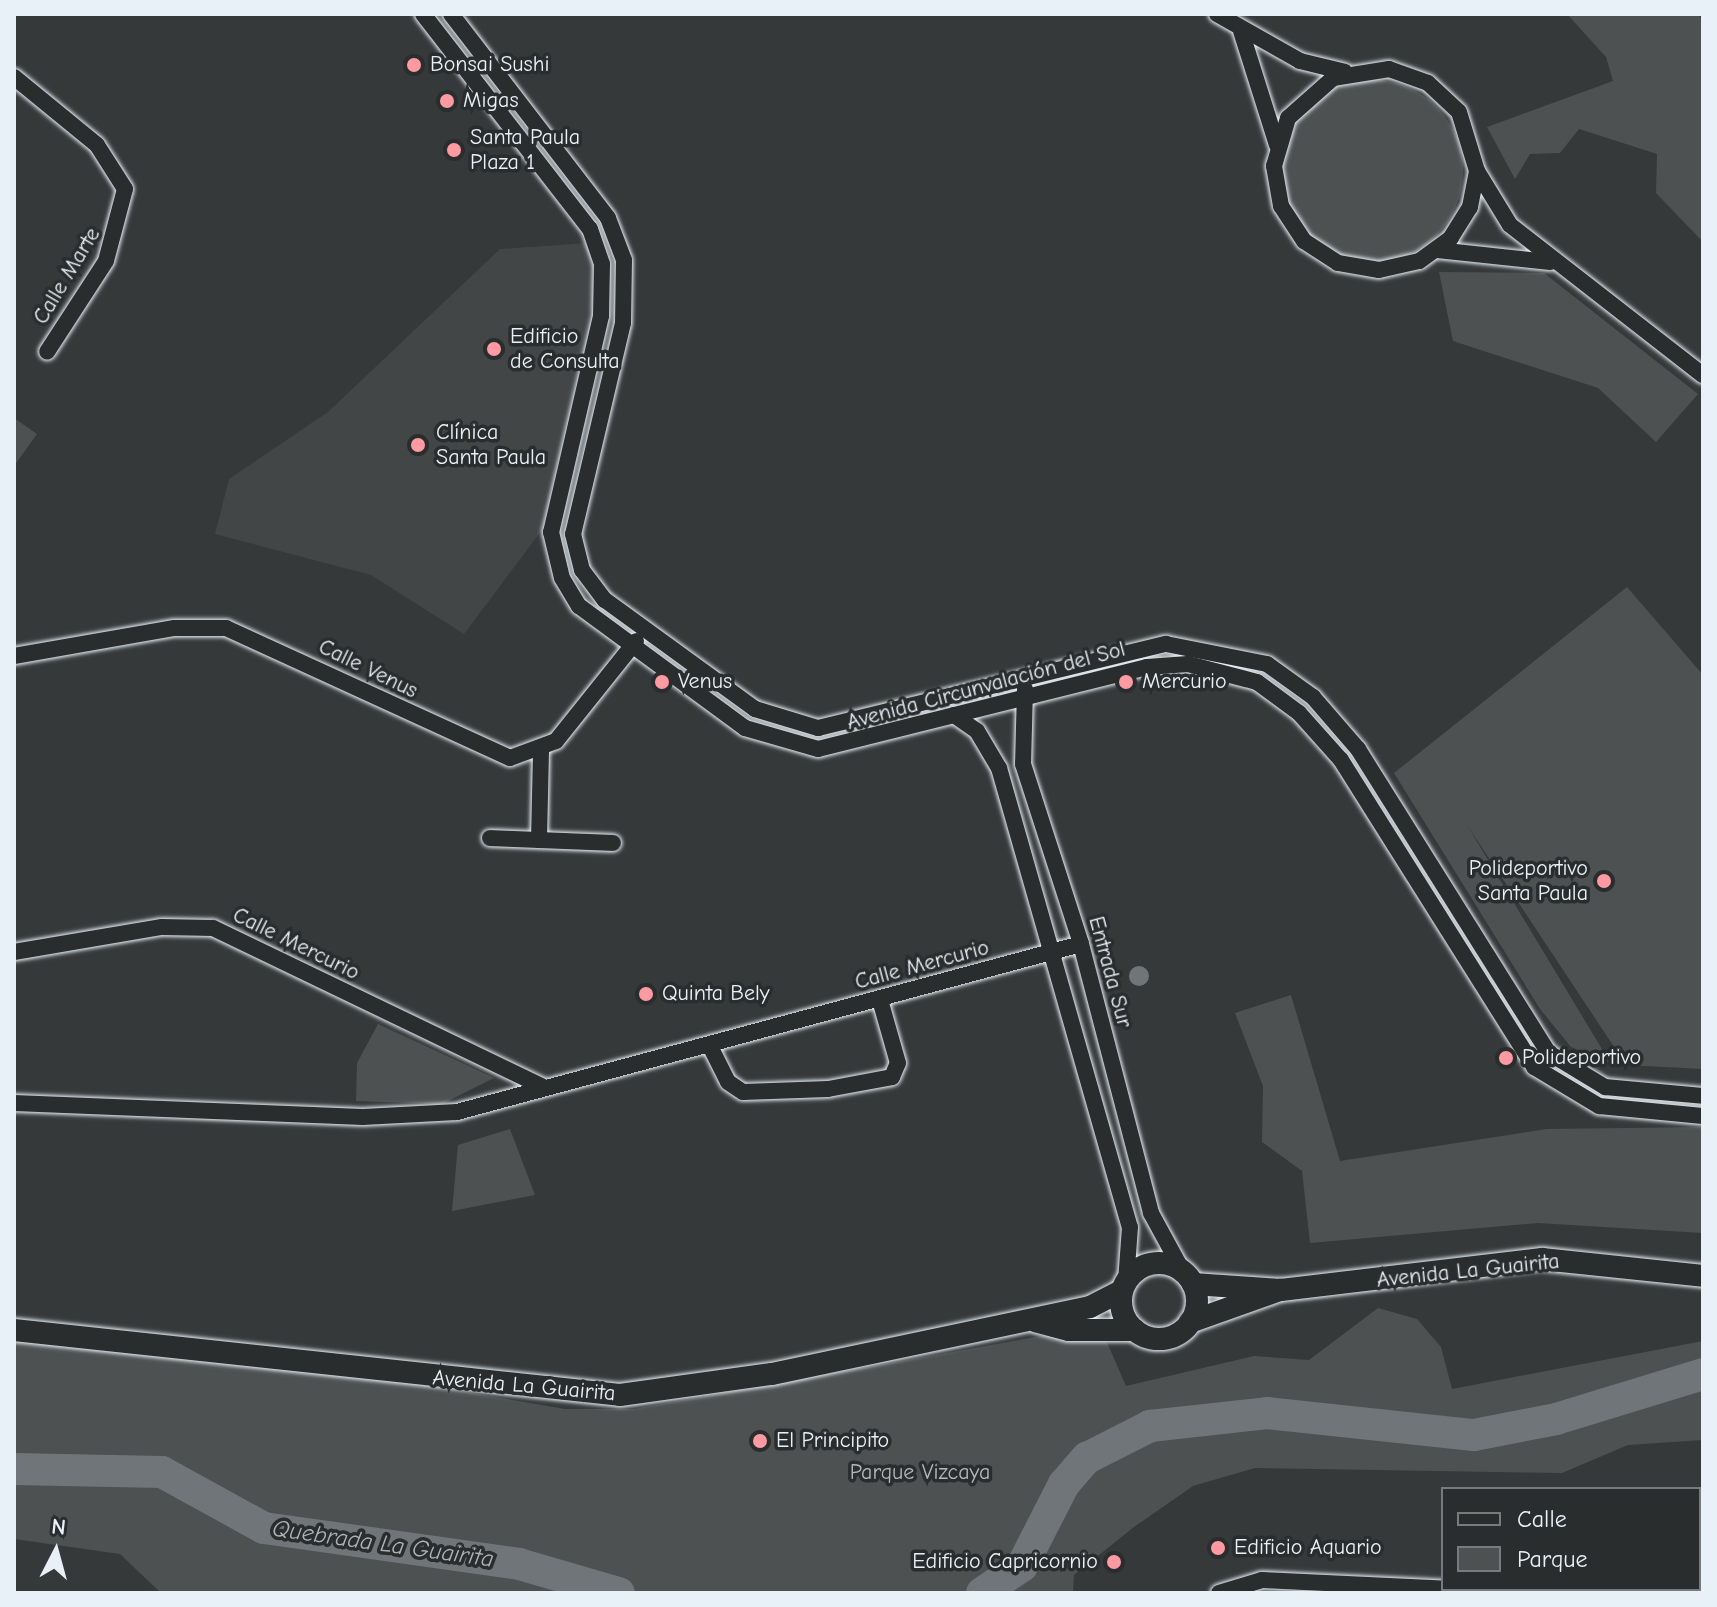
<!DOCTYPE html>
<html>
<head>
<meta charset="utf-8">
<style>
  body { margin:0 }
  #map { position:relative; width:1717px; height:1607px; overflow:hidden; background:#35393a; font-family:"Comic Neue",sans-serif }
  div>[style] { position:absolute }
  .built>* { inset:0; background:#424647 }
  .green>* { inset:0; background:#4d5152 }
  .round { border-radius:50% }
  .water>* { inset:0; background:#707579 }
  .river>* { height:32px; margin:-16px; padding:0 16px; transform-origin:16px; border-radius:16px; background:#707579 }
  .roads { filter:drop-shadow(0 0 2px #e8f1f8) drop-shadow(0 0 2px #e8f1f8) }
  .minor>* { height:16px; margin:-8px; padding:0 8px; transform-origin:8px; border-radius:8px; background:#2a2d2e }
  .tertiary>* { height:22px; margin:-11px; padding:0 11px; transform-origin:11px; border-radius:11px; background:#2a2d2e }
  .tertiary>.ring { margin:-11px; padding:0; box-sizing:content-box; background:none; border:22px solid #2a2d2e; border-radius:50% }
  .dots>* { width:22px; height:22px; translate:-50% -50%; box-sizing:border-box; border:4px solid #2a2d2e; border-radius:50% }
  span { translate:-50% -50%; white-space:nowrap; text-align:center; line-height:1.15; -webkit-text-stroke:7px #2a2d2e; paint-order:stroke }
  .poi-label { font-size:22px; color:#e8f1f8 }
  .left { translate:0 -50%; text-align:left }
  .right { translate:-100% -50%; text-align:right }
  .street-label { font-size:22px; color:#e8f1f8 }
  .park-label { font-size:22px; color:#b2b9be }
  .water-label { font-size:24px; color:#acb3b8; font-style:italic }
  .frame { position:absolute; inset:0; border:16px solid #e8f1f8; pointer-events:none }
  .legend { position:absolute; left:1441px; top:1487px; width:260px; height:104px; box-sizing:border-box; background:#2a2d2e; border:2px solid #767b7f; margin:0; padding:10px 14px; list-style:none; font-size:24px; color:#e8f1f8 }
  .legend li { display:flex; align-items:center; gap:16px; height:40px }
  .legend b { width:40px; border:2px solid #767b7f }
  .north { position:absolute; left:16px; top:1511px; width:80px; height:80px; -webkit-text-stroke:6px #2a2d2e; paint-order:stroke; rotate:6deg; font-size:22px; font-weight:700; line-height:32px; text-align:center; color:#e8f1f8 }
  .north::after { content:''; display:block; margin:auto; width:28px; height:36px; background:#e8f1f8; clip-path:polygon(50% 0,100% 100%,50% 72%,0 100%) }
</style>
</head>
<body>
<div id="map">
  <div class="built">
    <i style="clip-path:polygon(588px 243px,597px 281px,542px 530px,464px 634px,371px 575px,215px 534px,229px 479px,328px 412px,500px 249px)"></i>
  </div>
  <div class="green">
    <i style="clip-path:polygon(1567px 14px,1698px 14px,1703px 21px,1703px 242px,1656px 193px,1657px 154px,1579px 129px,1560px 153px,1530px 154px,1515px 179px,1487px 127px,1613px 81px,1606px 57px)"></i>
    <i class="round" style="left:1281px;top:80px;width:182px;height:182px"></i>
    <i style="clip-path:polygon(1439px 272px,1544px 273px,1698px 394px,1656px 442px,1598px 388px,1453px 341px)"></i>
    <i style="clip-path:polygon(14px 418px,37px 434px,14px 466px)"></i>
    <i style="clip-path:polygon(1627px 587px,1703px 675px,1703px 1069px,1626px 1065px,1467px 825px,1611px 1064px,1571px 1047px,1540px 1009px,1394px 773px)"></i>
    <i style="clip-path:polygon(1291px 995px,1340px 1161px,1547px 1129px,1703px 1127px,1703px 1233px,1538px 1223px,1310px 1243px,1302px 1171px,1262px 1142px,1263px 1086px,1235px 1013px)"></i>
    <i style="clip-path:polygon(378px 1024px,494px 1078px,442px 1104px,356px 1101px,357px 1063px)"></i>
    <i style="clip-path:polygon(510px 1129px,535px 1195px,452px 1211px,458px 1145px)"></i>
    <i style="clip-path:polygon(1378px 1308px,1417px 1319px,1441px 1347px,1452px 1389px,1703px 1341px,1703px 1440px,1628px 1445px,1562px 1473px,1255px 1468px,1193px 1486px,1134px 1527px,1074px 1575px,1073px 1593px,161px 1593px,120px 1554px,14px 1539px,14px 1336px,407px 1382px,565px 1409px,634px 1409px,1058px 1333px,1106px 1340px,1126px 1386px,1254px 1356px,1309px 1360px)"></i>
    <i style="clip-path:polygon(1484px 1589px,1538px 1589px,1538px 1593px,1456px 1593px)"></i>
  </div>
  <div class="water">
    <i class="round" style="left:1129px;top:966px;width:20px;height:20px"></i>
  </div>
  <div class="river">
    <i style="left:14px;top:1469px;width:148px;rotate:1.2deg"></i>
    <i style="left:162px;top:1472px;width:116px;rotate:28.8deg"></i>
    <i style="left:264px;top:1528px;width:258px;rotate:8deg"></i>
    <i style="left:519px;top:1564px;width:104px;rotate:16.2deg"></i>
    <i style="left:982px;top:1593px;width:48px;rotate:-34deg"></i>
    <i style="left:1022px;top:1566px;width:92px;rotate:-62.9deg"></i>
    <i style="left:1064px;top:1484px;width:35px;rotate:-49deg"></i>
    <i style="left:1087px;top:1458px;width:71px;rotate:-26.9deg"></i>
    <i style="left:1150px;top:1426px;width:118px;rotate:-6.3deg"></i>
    <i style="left:1267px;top:1413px;width:208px;rotate:6.1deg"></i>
    <i style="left:1474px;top:1435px;width:84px;rotate:-11deg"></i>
    <i style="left:1556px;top:1419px;width:154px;rotate:-17deg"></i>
  </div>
  <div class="roads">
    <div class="minor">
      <i style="left:423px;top:14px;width:272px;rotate:52.2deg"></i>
      <i style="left:590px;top:229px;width:37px;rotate:71deg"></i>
      <i style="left:602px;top:264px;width:52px;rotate:91.1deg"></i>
      <i style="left:601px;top:316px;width:222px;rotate:103deg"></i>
      <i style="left:551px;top:532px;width:47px;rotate:76.6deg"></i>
      <i style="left:562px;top:578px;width:33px;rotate:59deg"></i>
      <i style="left:579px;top:606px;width:206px;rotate:36.3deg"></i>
      <i style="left:745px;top:728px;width:76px;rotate:16deg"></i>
      <i style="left:818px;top:749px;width:339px;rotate:-14deg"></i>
      <i style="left:1147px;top:667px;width:41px;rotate:-4.2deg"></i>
      <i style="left:1188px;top:664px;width:71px;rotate:14.6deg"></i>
      <i style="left:1257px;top:682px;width:52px;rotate:36.4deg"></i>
      <i style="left:1299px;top:713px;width:63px;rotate:48.2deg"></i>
      <i style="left:1341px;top:760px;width:363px;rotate:57.8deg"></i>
      <i style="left:1534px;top:1067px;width:76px;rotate:31deg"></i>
      <i style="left:1599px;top:1106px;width:104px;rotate:5.5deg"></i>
      <i style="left:451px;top:14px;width:257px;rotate:52.4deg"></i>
      <i style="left:608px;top:218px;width:45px;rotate:69.1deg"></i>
      <i style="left:624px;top:260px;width:63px;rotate:90.9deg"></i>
      <i style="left:623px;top:323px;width:217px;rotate:103.3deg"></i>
      <i style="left:573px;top:534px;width:37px;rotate:76deg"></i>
      <i style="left:582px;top:570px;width:38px;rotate:53deg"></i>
      <i style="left:605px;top:600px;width:185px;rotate:36deg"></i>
      <i style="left:755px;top:709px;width:66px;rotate:16.8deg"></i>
      <i style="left:818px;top:728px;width:358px;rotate:-13.6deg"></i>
      <i style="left:1166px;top:644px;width:103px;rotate:11.2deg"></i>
      <i style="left:1267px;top:664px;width:57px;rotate:35.7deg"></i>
      <i style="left:1313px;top:697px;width:69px;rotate:49.1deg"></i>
      <i style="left:1358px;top:749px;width:359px;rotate:57.9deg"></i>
      <i style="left:1549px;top:1053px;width:66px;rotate:31.3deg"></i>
      <i style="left:1605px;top:1087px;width:98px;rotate:5.2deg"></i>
      <i style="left:1217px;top:14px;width:95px;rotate:29.5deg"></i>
      <i style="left:1300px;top:61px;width:46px;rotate:13.7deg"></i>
      <i style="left:1241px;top:31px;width:120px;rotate:72.5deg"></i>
      <i style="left:14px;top:77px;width:107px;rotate:39.3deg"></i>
      <i style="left:97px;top:145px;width:52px;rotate:57.5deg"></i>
      <i style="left:125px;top:189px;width:74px;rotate:104.8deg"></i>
      <i style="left:106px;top:261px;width:108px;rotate:123deg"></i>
      <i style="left:1477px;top:171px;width:37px;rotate:101deg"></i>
      <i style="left:1470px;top:207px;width:36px;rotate:122deg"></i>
      <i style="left:1451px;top:238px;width:39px;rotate:144deg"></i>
      <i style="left:1419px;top:261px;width:41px;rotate:167.3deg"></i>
      <i style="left:1379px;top:270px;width:42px;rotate:-170.3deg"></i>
      <i style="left:1338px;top:263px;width:40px;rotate:-147.1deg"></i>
      <i style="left:1304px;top:241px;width:42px;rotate:-123.3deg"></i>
      <i style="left:1281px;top:206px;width:41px;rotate:-99.9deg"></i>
      <i style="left:1274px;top:166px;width:50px;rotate:-73.7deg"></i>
      <i style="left:1288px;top:118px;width:60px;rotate:-41.6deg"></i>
      <i style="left:1333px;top:78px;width:57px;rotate:-9.1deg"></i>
      <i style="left:1389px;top:69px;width:41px;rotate:19.7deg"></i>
      <i style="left:1428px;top:83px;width:42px;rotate:43.1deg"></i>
      <i style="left:1459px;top:112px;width:62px;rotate:73deg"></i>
      <i style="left:1477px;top:171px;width:63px;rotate:58.6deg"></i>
      <i style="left:1510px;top:225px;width:244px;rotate:37.9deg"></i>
      <i style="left:1437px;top:250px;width:114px;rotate:6.1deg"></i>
      <i style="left:14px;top:656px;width:163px;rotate:-9.9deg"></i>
      <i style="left:175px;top:628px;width:51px"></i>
      <i style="left:226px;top:628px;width:312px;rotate:24.6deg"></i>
      <i style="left:510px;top:758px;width:49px;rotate:-20.3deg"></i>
      <i style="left:556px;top:741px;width:128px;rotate:-51.3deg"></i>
      <i style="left:1025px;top:689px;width:75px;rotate:91.5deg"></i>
      <i style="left:1023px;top:764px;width:189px;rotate:72.1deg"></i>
      <i style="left:1081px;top:944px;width:278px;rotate:75.4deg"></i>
      <i style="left:1151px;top:1213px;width:67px;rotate:61.5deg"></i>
      <i style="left:954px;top:715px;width:28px;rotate:35deg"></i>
      <i style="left:977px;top:731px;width:43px;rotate:59.3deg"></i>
      <i style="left:999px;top:768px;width:477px;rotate:74.1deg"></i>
      <i style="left:1130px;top:1227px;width:55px;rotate:94.2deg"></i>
      <i style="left:490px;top:838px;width:123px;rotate:2.3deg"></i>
      <i style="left:539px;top:840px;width:89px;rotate:-88.7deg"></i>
      <i style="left:14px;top:952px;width:150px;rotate:-9.6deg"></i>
      <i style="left:162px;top:927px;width:51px;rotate:1.1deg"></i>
      <i style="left:213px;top:928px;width:365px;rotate:25.7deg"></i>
      <i style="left:710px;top:1046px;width:40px;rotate:63.4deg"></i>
      <i style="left:728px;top:1082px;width:18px;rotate:34deg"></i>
      <i style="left:743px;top:1092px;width:85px;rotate:-2deg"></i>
      <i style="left:828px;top:1089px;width:65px;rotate:-10.6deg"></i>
      <i style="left:892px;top:1077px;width:15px;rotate:-67deg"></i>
      <i style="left:898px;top:1063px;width:66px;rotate:-105.9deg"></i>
      <i style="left:14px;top:1103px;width:349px;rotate:2.3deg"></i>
      <i style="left:363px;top:1117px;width:94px;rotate:-3deg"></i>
      <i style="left:457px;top:1112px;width:646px;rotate:-15.07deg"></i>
      <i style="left:1699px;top:1539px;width:4px;rotate:14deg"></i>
      <i style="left:1219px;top:1593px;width:45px;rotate:-16.8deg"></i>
      <i style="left:1262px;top:1580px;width:191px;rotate:2.7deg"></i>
    </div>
    <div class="tertiary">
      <i class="ring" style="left:1121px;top:1263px;width:54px;height:54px"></i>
      <i style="left:1193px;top:1284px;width:88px;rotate:3.9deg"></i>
      <i style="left:1281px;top:1290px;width:263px;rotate:-6.8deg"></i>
      <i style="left:1542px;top:1259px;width:162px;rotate:6deg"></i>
      <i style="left:1035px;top:1321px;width:35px;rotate:15deg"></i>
      <i style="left:1069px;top:1330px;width:66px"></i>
      <i style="left:1190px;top:1322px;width:96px;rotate:-19.6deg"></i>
      <i style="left:14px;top:1330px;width:609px;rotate:6.12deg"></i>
      <i style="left:620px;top:1395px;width:153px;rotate:-7.9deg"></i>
      <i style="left:772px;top:1374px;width:325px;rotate:-11.9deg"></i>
      <i style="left:1090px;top:1307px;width:36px;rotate:-27deg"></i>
    </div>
  </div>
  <div class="dots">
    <i style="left:414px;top:65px;background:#ff9aa2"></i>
    <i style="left:447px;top:101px;background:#ff9aa2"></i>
    <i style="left:454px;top:150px;background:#ff9aa2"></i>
    <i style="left:494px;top:349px;background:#ff9aa2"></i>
    <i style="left:418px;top:445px;background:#ff9aa2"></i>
    <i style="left:662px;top:682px;background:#ff9aa2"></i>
    <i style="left:1126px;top:682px;background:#ff9aa2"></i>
    <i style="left:1604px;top:881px;background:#ff9aa2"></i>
    <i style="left:646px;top:994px;background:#ff9aa2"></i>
    <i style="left:1506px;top:1058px;background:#ff9aa2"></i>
    <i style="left:760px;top:1441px;background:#ff9aa2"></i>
    <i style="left:1218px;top:1548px;background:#ff9aa2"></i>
    <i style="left:1114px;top:1562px;background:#ff9aa2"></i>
  </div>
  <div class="poi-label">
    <span class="left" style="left:430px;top:65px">Bonsai Sushi</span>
    <span class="left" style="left:463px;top:101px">Migas</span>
    <span class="left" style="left:470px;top:150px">Santa Paula<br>Plaza 1</span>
    <span class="left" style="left:510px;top:349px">Edificio<br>de Consulta</span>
    <span class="left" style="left:436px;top:445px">Clínica<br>Santa Paula</span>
    <span class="left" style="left:678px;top:682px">Venus</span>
    <span class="left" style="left:1142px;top:682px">Mercurio</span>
    <span class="right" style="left:1588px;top:881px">Polideportivo<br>Santa Paula</span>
    <span class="left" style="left:662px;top:994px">Quinta Bely</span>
    <span class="left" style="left:1522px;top:1058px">Polideportivo</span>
    <span class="left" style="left:776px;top:1441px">El Principito</span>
    <span class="left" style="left:1234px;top:1548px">Edificio Aquario</span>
    <span class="right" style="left:1098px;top:1562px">Edificio Capricornio</span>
  </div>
  <div class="street-label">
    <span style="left:67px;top:276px;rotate:-59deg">Calle Marte</span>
    <span style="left:368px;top:669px;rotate:26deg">Calle Venus</span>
    <span style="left:986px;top:686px;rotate:-15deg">Avenida Circunvalación del Sol</span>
    <span style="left:296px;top:944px;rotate:26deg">Calle Mercurio</span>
    <span style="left:922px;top:965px;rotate:-15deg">Calle Mercurio</span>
    <span style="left:1110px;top:972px;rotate:75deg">Entrada Sur</span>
    <span style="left:1468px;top:1271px;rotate:-6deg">Avenida La Guairita</span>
    <span style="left:524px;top:1386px;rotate:5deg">Avenida La Guairita</span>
  </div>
  <div class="park-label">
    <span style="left:920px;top:1473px">Parque Vizcaya</span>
  </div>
  <div class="water-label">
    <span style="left:383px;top:1544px;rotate:8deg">Quebrada La Guairita</span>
  </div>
  <div class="frame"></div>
  <ul class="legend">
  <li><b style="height:10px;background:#2a2d2e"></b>Calle</li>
  <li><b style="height:22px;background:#4d5152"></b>Parque</li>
  </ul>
  <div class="north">N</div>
</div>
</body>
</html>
